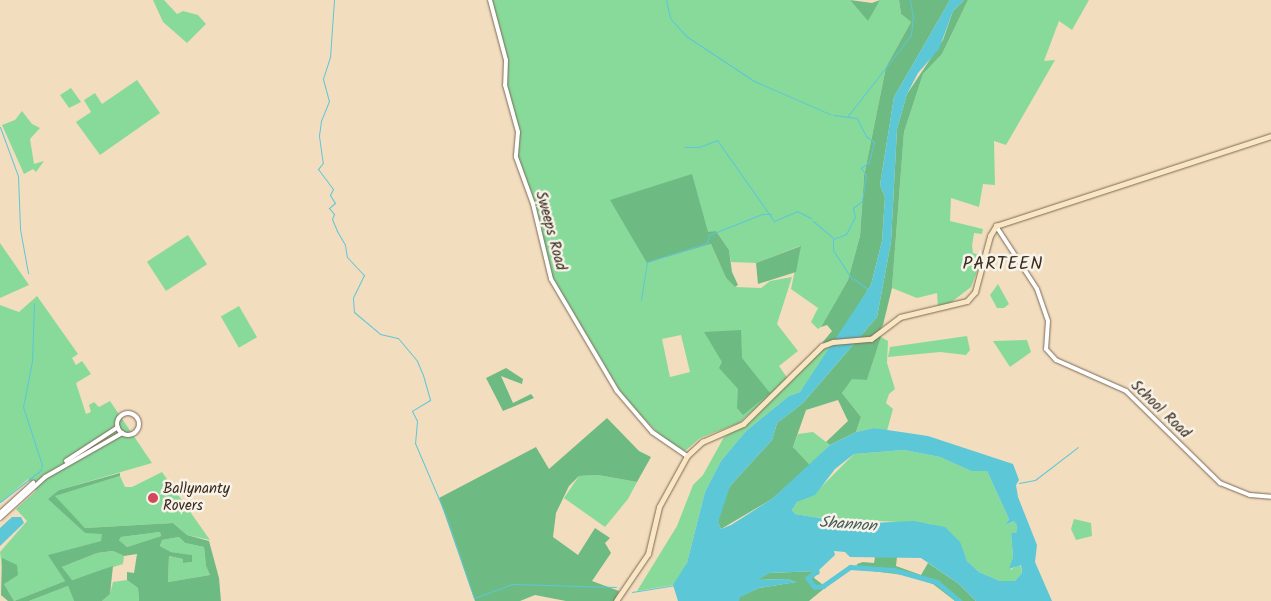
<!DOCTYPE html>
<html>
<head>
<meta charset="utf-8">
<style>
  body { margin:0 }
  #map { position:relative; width:1271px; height:601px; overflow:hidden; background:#f3ddbf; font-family:Kalam,sans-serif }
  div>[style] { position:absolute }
  .green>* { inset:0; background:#88da9b; transform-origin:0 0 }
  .forest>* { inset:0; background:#6eba83 }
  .water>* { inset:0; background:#5cc7d7 }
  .stream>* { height:1px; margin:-0.5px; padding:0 0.5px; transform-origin:0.5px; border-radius:0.5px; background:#5cc7d7 }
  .river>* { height:4.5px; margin:-2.25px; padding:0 2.25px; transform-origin:2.25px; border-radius:2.25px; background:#5cc7d7 }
  .roads { filter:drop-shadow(0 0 1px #7b6956) drop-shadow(0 0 1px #7b6956) }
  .tertiary>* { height:4px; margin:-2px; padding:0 2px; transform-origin:2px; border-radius:2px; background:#fff }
  .tertiary>.ring { margin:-2px; padding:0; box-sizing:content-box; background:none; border:4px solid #fff; border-radius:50% }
  .secondary>* { height:4.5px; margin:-2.25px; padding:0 2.25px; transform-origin:2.25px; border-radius:2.25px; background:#f9e7c3 }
  .dots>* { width:14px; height:14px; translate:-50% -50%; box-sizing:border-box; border:2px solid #f7f3e8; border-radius:50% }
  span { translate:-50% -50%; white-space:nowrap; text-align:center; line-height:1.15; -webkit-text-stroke:5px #f7f3e8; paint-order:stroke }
  .street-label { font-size:15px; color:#3b2a1e }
  .poi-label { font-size:15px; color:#3b2a1e }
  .left { translate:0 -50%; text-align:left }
  .water-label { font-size:16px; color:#455956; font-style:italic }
  .quarter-label { font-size:18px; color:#3b2a1e; letter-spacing:1px }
</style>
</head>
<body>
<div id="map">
  <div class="green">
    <i style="clip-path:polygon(153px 0,164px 0,177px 14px,183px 11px,198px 15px,206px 24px,187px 43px,163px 22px)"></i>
    <i style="clip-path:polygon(evenodd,492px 0,850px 0,868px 20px,880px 0,899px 0,901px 14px,911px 22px,886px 67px,864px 176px,860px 236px,848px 280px,821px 327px,818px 329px,811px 322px,818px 308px,791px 289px,800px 246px,756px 263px,731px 262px,729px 250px,716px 231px,647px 263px,711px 244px,726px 278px,735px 287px,761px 288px,770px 281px,792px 277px,777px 324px,798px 351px,779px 366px,788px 379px,739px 423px,700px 438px,685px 451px,662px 437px,626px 401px,552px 277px,535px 208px,517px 157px,518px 126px,507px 89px,507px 55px,492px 0,681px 335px,690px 372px,670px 377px,662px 339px,681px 335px)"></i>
    <i style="clip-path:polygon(968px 0,1089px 0,1072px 30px,1059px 21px,1044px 61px,1055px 60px,1006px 145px,994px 141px,995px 185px,983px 184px,979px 207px,951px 198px,950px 221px,983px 229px,982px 234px,974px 233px,972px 246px,973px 253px,983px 256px,971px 287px,949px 304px,938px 307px,937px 293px,917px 298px,892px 288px,904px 132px,923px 74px,942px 54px)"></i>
    <i style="clip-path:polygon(137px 80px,160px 113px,100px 155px,76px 122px,91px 112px,84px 100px,95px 93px,102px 104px)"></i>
    <i style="clip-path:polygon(71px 88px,81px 102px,69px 108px,60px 95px)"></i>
    <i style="clip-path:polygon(22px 111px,32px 124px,40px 128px,30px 139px,34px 164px,44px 161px,36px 172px,33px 169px,24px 174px,2px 125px,15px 120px)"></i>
    <i style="left:188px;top:235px;width:35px;height:49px;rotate:57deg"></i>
    <i style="clip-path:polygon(0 243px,29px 285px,0 298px)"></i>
    <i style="clip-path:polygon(998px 284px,1009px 304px,1004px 308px,997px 308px,990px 295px)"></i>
    <i style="clip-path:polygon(37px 296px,78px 354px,72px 358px,76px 365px,82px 361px,91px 374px,76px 383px,86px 414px,91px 412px,89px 405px,94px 402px,99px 407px,110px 401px,152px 463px,59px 490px,49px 499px,85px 533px,102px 533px,102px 541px,49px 555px,65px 581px,14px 601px,4px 584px,0 552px,27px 521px,16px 509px,36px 491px,28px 479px,0 503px,0 305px,19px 312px)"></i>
    <i style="left:239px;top:306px;width:36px;height:21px;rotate:60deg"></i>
    <i style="clip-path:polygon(967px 336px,970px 350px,966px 355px,940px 352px,888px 357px,890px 347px)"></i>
    <i style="clip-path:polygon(881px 337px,888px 341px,887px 363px,895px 389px,889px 394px,886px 403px,893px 409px,887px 431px,874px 428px,856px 432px,861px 417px,842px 393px,852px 378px,867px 380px)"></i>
    <i style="clip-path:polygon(1027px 340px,1031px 352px,1010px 367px,993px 341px)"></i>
    <i style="clip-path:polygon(835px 343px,800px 392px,789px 396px,746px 431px,721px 461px,705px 492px,687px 563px,679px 580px,673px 585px,637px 591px,677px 526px,693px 485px,703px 475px,724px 437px,750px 422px,828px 344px)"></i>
    <i style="clip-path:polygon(813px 432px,830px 445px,810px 465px,793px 447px,798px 434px)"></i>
    <i style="clip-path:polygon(904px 450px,940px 457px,971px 471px,987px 471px,1009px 519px,1007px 525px,1014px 521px,1017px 526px,1016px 533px,1011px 533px,1013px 557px,1010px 570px,1020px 564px,1022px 573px,1015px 581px,1000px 581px,979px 572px,967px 561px,961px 547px,931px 524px,813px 517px,795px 514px,792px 510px,797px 502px,815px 493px,854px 454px)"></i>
    <i style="clip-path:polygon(162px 472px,210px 540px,187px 535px,173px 523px,85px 528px,54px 496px,120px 476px,125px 487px,132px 487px)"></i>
    <i style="clip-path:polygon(598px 475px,637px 482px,628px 499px,605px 527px,564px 498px,579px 476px)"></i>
    <i style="clip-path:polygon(1074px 519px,1091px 523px,1092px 536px,1076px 540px,1071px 529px)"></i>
    <i style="clip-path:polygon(160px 532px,161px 536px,127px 547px,119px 540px,121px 537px)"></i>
    <i style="clip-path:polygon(179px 537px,185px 543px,204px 547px,206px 566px,210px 575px,168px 582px,169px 556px,183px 559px,183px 563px,192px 562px,191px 555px,171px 552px,160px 546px,162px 540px)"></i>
    <i style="clip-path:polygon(113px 551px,124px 556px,123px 564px,71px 580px,62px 567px,97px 553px)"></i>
    <i style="clip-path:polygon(127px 580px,138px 588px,139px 601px,102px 601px,110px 594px,113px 582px)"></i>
    <i style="clip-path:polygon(68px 586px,74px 601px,29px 601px)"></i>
  </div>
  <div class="forest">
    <i style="clip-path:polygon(850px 0,872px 3px,880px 0,868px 21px)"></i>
    <i style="clip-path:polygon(899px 0,950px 0,894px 97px,880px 185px,885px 197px,882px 241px,871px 285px,836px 340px,822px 343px,832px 331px,827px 325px,821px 327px,848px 280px,860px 236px,864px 176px,886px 67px,911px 22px,901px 14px)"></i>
    <i style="clip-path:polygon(964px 0,968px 0,942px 54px,923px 74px,904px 132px,892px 288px,883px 325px,878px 333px,881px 337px,867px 380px,852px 379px,842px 393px,861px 417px,856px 432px,830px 445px,826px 442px,848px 421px,838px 400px,806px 410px,793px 447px,810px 465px,772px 499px,721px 529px,718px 523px,721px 506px,730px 486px,772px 440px,777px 423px,803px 403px,877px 317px,891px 242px,897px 129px,907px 94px,943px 40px,953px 11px)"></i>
    <i style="clip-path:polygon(692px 174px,708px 232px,716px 231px,729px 250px,732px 272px,738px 285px,735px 287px,726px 278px,711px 244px,647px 263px,610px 200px)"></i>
    <i style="clip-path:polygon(801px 246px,796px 272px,758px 284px,756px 263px)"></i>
    <i style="clip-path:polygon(741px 330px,742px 358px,770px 393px,743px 415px,737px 408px,738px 389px,719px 368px,722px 362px,704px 332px)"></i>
    <i style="clip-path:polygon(506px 368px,523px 379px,522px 384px,501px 376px,513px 403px,531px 394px,534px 398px,503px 411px,486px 378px)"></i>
    <i style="clip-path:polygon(607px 418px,639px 451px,651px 457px,637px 482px,598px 475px,579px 476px,569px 486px,556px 513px,553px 537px,578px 555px,595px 528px,610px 538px,605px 543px,611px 553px,592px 581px,619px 591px,614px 601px,566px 601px,535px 595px,520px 601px,475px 601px,439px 498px,536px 447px,549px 469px)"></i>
    <i style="clip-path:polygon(evenodd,120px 473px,120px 476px,55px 496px,85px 528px,173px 523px,187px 535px,209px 541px,219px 578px,221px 601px,139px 601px,138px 588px,127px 580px,127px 572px,134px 573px,137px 554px,124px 556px,113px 551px,97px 553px,62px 567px,72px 580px,113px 566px,110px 594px,102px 601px,74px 601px,68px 586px,29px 601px,8px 601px,1px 595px,2px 558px,17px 565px,18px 575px,4px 584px,14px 601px,65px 581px,48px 555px,101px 541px,102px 534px,85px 533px,48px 499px,59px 490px,120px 473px,160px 532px,161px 536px,127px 547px,119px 540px,121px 537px,160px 532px,120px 473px,179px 537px,185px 543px,204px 547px,206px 566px,210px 575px,168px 582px,169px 556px,183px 559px,183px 563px,192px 562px,192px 555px,171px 552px,160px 546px,162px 540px,179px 537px)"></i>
    <i style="clip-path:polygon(875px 557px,897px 557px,896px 566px,921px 575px,928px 563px,959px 584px,976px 601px,955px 601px,933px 584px,904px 575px,856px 569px,857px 564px,863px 562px,874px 563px)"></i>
    <i style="clip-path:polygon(817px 571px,814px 578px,826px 587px,809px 601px,739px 601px,739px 597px,759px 588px,796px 582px,787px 579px,757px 580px,769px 573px)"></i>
  </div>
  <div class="water">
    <i style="clip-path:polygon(evenodd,950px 0,964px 0,953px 11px,939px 49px,918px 73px,907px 94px,897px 129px,891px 242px,877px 317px,803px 403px,777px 423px,772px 440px,730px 486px,718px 523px,721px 529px,731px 525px,772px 499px,830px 445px,856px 432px,874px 428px,928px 436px,1013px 464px,1019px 480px,1016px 485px,1018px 497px,1037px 545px,1035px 562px,1052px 601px,976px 601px,959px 584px,921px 558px,850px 557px,845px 552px,834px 551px,835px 555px,818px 571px,769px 573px,758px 580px,787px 579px,797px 582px,759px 588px,740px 597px,739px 601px,678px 601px,673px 585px,687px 563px,705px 492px,721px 461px,746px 431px,789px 396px,800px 392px,871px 285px,882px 241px,885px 197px,880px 185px,894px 97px,950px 0,904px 450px,940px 457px,971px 471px,987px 471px,1009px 519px,1006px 525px,1014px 521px,1017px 526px,1016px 533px,1011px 533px,1013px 557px,1009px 569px,1021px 565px,1022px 573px,1015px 581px,1000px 581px,979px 572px,967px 561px,960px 542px,945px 527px,914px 521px,872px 523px,813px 517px,795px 514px,792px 510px,797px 502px,815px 495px,835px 469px,854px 454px,904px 450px)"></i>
    <i style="clip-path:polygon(12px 517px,21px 517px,24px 523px,0 546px,0 528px)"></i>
  </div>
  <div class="stream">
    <i style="left:334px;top:0;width:57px;rotate:94deg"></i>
    <i style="left:330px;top:57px;width:23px;rotate:108deg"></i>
    <i style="left:323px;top:79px;width:23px;rotate:75deg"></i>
    <i style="left:329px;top:101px;width:22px;rotate:112deg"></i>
    <i style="left:321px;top:121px;width:15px;rotate:98deg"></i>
    <i style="left:319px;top:136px;width:27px;rotate:82deg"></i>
    <i style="left:323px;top:163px;width:8px;rotate:130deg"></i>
    <i style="left:318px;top:169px;width:25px;rotate:53deg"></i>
    <i style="left:333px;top:189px;width:7px;rotate:117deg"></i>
    <i style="left:330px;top:195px;width:9px;rotate:58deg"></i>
    <i style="left:335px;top:203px;width:8px;rotate:140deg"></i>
    <i style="left:329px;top:208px;width:8px;rotate:50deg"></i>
    <i style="left:334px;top:214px;width:5px;rotate:112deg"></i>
    <i style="left:332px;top:219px;width:13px;rotate:67deg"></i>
    <i style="left:337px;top:231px;width:16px;rotate:60deg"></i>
    <i style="left:345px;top:245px;width:12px;rotate:81deg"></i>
    <i style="left:347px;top:257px;width:25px;rotate:47deg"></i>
    <i style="left:364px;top:275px;width:25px;rotate:116deg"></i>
    <i style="left:353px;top:298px;width:14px;rotate:86deg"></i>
    <i style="left:354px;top:312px;width:34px;rotate:40deg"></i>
    <i style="left:380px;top:334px;width:18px;rotate:13deg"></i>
    <i style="left:398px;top:338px;width:30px;rotate:50deg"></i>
    <i style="left:417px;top:361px;width:15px;rotate:67deg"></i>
    <i style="left:423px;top:375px;width:26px;rotate:74deg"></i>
    <i style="left:430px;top:400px;width:21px;rotate:149deg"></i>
    <i style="left:412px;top:411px;width:11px;rotate:63deg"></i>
    <i style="left:417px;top:421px;width:22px;rotate:95deg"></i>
    <i style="left:415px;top:443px;width:82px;rotate:66.9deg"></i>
    <i style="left:447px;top:518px;width:84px;rotate:71.4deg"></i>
    <i style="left:474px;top:598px;width:40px;rotate:-20.2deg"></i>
    <i style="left:512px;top:584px;width:104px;rotate:1.7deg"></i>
    <i style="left:666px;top:0;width:18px;rotate:77deg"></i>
    <i style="left:670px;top:18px;width:24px;rotate:48deg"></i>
    <i style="left:686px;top:36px;width:82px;rotate:33.5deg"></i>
    <i style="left:754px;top:81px;width:83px;rotate:23.5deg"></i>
    <i style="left:847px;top:117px;width:104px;rotate:-52deg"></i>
    <i style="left:911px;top:35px;width:18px;rotate:-84deg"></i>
    <i style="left:913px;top:17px;width:17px;rotate:-100deg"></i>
    <i style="left:0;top:127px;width:52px;rotate:69.8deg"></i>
    <i style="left:18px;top:176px;width:53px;rotate:87.8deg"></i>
    <i style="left:20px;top:229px;width:45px;rotate:79.7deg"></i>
    <i style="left:684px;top:147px;width:15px"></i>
    <i style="left:699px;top:147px;width:19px;rotate:-21deg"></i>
    <i style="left:717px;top:140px;width:99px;rotate:54.9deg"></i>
    <i style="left:774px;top:221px;width:25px;rotate:-23deg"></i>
    <i style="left:797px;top:211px;width:16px;rotate:27deg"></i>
    <i style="left:813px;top:221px;width:26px;rotate:40deg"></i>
    <i style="left:833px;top:239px;width:14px;rotate:-21deg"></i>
    <i style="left:846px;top:234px;width:19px;rotate:-62deg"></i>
    <i style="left:855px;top:217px;width:9px;rotate:-103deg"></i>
    <i style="left:853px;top:208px;width:11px;rotate:-38deg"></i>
    <i style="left:862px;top:201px;width:26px;rotate:-81deg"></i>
    <i style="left:866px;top:175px;width:9px;rotate:-126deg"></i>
    <i style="left:861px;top:168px;width:10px;rotate:-37deg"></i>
    <i style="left:869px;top:162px;width:21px;rotate:-76deg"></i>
    <i style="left:874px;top:142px;width:10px;rotate:-143deg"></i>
    <i style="left:866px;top:136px;width:20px;rotate:-117deg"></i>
    <i style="left:857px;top:118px;width:24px;rotate:-173deg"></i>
    <i style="left:833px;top:239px;width:11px;rotate:90deg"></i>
    <i style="left:833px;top:250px;width:35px;rotate:57deg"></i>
    <i style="left:854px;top:279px;width:17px;rotate:36deg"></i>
    <i style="left:641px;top:300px;width:38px;rotate:-81deg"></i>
    <i style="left:647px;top:262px;width:63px;rotate:-17.6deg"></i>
    <i style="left:707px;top:243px;width:8px;rotate:-76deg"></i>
    <i style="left:709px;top:235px;width:57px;rotate:-21.6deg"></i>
    <i style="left:762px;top:214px;width:9px"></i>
    <i style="left:1019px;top:483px;width:16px;rotate:-11deg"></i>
    <i style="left:1035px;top:480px;width:54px;rotate:-37.5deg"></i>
    <i style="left:0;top:502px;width:52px;rotate:-38deg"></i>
    <i style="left:41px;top:470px;width:5px;rotate:-79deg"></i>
    <i style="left:42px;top:465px;width:61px;rotate:-108.1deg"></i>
    <i style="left:23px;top:407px;width:47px;rotate:-78.9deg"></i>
    <i style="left:32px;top:361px;width:58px;rotate:-88deg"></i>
    <i style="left:632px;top:592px;width:44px;rotate:-9.2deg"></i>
  </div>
  <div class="river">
    <i style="left:816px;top:565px;width:7px;rotate:82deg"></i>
    <i style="left:817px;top:572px;width:11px;rotate:146deg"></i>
    <i style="left:808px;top:578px;width:11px;rotate:52deg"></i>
    <i style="left:815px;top:587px;width:8px;rotate:-7deg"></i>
    <i style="left:823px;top:586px;width:33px;rotate:-35deg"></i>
    <i style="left:850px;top:567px;width:44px;rotate:3.9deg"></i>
    <i style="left:894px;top:570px;width:45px;rotate:15.6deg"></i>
    <i style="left:937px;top:582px;width:30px;rotate:40deg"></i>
  </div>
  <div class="roads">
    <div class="tertiary">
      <i style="left:490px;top:0;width:62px;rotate:75.1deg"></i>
      <i style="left:506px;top:60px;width:25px;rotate:92deg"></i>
      <i style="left:505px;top:85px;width:49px;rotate:74.5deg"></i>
      <i style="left:518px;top:132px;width:25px;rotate:95deg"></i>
      <i style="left:516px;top:157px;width:50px;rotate:70.1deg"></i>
      <i style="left:533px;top:204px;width:77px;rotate:76.5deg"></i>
      <i style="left:551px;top:279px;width:130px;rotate:59.5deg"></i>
      <i style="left:617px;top:391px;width:54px;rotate:49.5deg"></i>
      <i style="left:652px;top:432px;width:42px;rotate:34.4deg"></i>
      <i style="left:996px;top:226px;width:75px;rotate:56.9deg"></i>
      <i style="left:1037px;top:289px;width:34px;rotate:71deg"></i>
      <i style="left:1048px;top:321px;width:28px;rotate:94deg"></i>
      <i style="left:1046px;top:349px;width:15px;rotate:48deg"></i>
      <i style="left:1056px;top:360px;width:77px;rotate:23.9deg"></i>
      <i style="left:1126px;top:391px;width:132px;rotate:44.4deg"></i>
      <i style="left:1220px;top:483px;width:32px;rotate:22deg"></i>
      <i style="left:1250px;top:495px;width:21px;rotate:5deg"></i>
      <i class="ring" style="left:117px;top:413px;width:18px;height:18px"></i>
      <i style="left:66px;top:461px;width:62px;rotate:-33.2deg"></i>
      <i style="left:0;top:513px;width:45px;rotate:-42.3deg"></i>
      <i style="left:0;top:518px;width:61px;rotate:-42.3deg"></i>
      <i style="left:45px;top:477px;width:89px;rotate:-29.7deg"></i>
    </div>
    <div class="secondary">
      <i style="left:616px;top:601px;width:57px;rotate:-55.8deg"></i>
      <i style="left:648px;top:554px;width:48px;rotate:-76.8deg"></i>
      <i style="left:659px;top:507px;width:58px;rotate:-61.2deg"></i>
      <i style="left:687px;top:456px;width:21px;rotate:-43deg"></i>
      <i style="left:702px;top:442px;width:45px;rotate:-23.7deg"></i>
      <i style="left:743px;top:424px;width:111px;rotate:-44.6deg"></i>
      <i style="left:822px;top:346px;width:12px;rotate:-20deg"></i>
      <i style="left:833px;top:342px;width:38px;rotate:-5deg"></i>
      <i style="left:871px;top:339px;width:36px;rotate:-37deg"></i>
      <i style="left:900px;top:317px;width:69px;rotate:-13.4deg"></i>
      <i style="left:967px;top:301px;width:12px;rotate:-48deg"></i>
      <i style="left:975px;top:292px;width:58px;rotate:-75deg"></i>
      <i style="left:990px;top:236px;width:12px;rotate:-59deg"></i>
      <i style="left:996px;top:226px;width:289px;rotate:-18.1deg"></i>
    </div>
  </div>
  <div class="dots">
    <i style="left:153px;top:498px;background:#d1495b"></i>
  </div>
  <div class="street-label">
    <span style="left:550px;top:231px;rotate:75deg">Sweeps Road</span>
    <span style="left:1160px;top:410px;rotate:44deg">School Road</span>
  </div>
  <div class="poi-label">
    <span class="left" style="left:163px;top:498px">Ballynanty<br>Rovers</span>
  </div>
  <div class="water-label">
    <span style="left:848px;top:525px;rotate:4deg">Shannon</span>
  </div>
  <div class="quarter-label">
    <span style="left:1003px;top:265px">PARTEEN</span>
  </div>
</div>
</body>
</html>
